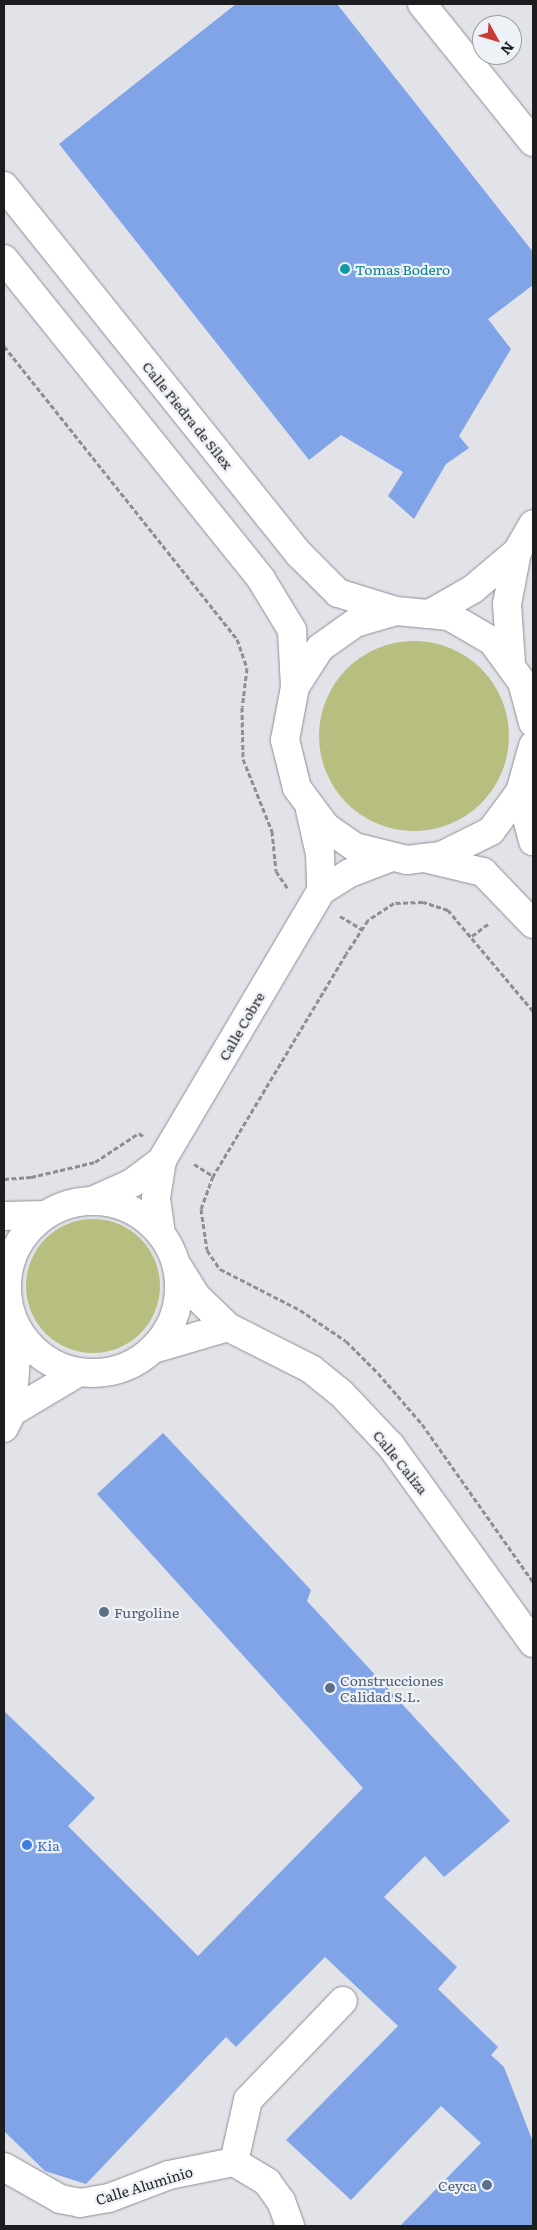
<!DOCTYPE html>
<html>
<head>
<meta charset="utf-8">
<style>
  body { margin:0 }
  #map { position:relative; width:537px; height:2230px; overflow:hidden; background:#e1e3e9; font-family:Literata,serif }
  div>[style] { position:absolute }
  .green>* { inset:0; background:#b7be7f }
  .round { border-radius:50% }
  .building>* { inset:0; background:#81a4e9 }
  .path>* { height:3px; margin-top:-1.5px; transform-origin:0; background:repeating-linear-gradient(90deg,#8d8f93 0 5px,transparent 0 7.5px) }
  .roads { filter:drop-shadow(0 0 1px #8d8f94) drop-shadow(0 0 1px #8d8f94) }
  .minor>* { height:28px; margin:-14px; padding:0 14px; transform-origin:14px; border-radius:14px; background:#fff }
  .minor>.ring { margin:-14px; padding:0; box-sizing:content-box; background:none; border:28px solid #fff; border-radius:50% }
  .dots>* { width:14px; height:14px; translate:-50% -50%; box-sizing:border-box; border:2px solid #eef1f6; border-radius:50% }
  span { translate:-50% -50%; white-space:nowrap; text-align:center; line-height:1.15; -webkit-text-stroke:4.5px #eef1f6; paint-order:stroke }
  .culture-label { font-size:14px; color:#0d838f }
  .left { translate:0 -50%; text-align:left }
  .street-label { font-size:14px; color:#1c1d1f }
  .service-label { font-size:14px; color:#4e5e75 }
  .right { translate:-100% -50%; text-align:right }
  .shop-label { font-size:14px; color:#366cbe }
  .frame { position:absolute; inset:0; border:5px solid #1c1d1f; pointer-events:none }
  .north { position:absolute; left:472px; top:15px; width:50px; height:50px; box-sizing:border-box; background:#eef1f6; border:1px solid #9a9ca0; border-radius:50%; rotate:129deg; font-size:14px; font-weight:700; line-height:20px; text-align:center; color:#1c1d1f }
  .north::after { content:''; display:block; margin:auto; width:18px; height:22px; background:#c83937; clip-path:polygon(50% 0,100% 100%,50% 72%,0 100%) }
</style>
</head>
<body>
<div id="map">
  <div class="green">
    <i class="round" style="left:319px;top:641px;width:190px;height:190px"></i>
    <i class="round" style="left:26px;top:1219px;width:134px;height:134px"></i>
  </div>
  <div class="building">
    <i style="clip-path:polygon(236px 4px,337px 4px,533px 252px,533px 285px,488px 319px,511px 349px,459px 436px,469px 448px,446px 464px,414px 519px,388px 496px,403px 472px,341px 435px,309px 460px,59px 144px)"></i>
    <i style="clip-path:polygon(163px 1433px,311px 1590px,307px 1601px,510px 1821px,444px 1877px,425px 1856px,384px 1897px,457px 1967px,438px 1989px,498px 2047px,491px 2055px,504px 2067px,533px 2142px,533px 2226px,400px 2226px,481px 2143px,441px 2106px,351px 2200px,286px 2140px,398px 2026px,325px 1957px,236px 2047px,226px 2037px,86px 2184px,45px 2171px,4px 2131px,4px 1711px,95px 1798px,68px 1826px,198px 1956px,363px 1788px,97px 1494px)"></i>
  </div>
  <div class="path">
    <i style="left:4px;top:346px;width:374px;rotate:51.5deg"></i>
    <i style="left:237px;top:639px;width:31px;rotate:71deg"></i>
    <i style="left:247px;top:668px;width:39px;rotate:97deg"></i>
    <i style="left:242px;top:707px;width:52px;rotate:88.9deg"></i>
    <i style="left:243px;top:759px;width:78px;rotate:68.1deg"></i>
    <i style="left:272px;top:831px;width:40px;rotate:84.3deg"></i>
    <i style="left:276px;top:871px;width:22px;rotate:56deg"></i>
    <i style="left:340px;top:916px;width:26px;rotate:31deg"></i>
    <i style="left:472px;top:936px;width:21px;rotate:-37deg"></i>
    <i style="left:533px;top:1011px;width:132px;rotate:-130.1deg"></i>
    <i style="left:448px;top:910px;width:26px;rotate:-162deg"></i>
    <i style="left:423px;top:902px;width:29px;rotate:178deg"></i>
    <i style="left:394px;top:903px;width:31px;rotate:147deg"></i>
    <i style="left:368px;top:920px;width:40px;rotate:122.9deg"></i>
    <i style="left:346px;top:954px;width:259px;rotate:120.9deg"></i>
    <i style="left:213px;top:1176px;width:35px;rotate:110deg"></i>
    <i style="left:201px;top:1209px;width:41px;rotate:81.7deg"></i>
    <i style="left:207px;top:1250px;width:23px;rotate:56deg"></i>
    <i style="left:220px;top:1269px;width:90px;rotate:27.1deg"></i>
    <i style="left:300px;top:1310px;width:55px;rotate:34deg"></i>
    <i style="left:346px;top:1341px;width:45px;rotate:45deg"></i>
    <i style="left:378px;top:1373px;width:67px;rotate:49.2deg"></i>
    <i style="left:422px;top:1424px;width:193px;rotate:54.9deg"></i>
    <i style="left:194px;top:1164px;width:22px;rotate:32deg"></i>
    <i style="left:4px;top:1179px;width:27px;rotate:-4deg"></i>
    <i style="left:31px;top:1177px;width:66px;rotate:-13.2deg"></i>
    <i style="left:95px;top:1162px;width:53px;rotate:-33.4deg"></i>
    <i style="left:139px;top:1133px;width:5px;rotate:37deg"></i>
  </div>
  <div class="roads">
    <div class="minor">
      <i style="left:422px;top:4px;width:177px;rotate:51.2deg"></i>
      <i style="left:4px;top:186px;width:472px;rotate:51.3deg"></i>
      <i style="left:299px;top:554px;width:55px;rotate:45deg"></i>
      <i style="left:338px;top:593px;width:61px;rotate:17.2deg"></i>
      <i style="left:4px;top:259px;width:410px;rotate:51.2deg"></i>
      <i style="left:261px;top:579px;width:60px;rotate:58.7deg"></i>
      <i style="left:292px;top:630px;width:57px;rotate:87deg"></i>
      <i style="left:433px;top:612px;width:46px;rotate:-29.9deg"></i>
      <i style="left:473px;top:589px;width:57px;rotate:-40.1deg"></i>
      <i style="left:511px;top:663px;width:59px;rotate:-93.9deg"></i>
      <i style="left:507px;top:604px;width:53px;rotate:-79.1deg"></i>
      <i style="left:517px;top:552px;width:32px;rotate:-60deg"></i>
      <i style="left:533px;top:723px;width:42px;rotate:-105deg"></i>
      <i style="left:522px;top:682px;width:51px;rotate:-126.2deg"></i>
      <i style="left:492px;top:641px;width:50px;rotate:-149.8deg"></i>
      <i style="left:449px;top:616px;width:53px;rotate:-174.6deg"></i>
      <i style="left:396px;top:611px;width:43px;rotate:163.7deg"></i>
      <i style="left:355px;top:623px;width:43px;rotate:144.5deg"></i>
      <i style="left:320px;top:648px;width:46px;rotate:122.7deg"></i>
      <i style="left:295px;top:687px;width:54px;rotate:100.7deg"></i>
      <i style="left:285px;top:740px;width:49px;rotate:76deg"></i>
      <i style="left:297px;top:788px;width:49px;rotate:53.4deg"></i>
      <i style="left:326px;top:827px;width:35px;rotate:35deg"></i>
      <i style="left:355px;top:847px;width:54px;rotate:14deg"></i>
      <i style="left:407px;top:860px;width:34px;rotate:-7deg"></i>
      <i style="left:441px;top:856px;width:56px;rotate:-26.6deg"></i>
      <i style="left:491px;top:831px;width:49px;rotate:-53.4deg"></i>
      <i style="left:520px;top:792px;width:48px;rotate:-74.2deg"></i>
      <i style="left:520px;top:792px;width:51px;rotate:75.1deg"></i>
      <i style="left:310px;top:810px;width:45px;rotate:77.2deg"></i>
      <i style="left:320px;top:854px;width:37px;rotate:88deg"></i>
      <i style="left:428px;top:859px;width:57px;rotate:13.3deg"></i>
      <i style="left:483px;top:872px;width:72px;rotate:46.1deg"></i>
      <i class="ring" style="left:7px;top:1201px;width:144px;height:144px"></i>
      <i style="left:92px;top:1201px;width:44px;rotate:-24.2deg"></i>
      <i style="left:132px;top:1183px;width:38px;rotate:-37deg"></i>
      <i style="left:162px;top:1160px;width:312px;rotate:-59.4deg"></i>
      <i style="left:321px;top:891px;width:34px;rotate:-32deg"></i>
      <i style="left:350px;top:873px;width:42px;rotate:-21deg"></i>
      <i style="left:4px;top:1216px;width:41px;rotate:-1.4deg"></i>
      <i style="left:161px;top:1234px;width:36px;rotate:-98deg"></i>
      <i style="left:156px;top:1198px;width:38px;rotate:-81deg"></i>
      <i style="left:178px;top:1267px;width:34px;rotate:58deg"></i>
      <i style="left:196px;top:1296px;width:45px;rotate:44.1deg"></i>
      <i style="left:228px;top:1327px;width:93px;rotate:26.8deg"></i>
      <i style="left:311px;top:1369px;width:38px;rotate:39deg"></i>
      <i style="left:341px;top:1393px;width:73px;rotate:46.7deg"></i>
      <i style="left:391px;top:1446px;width:243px;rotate:54.2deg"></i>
      <i style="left:153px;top:1349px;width:78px;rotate:-16.3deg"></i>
      <i style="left:12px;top:1412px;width:78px;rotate:-30.8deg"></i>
      <i style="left:4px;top:1428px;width:18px;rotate:-63deg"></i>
      <i style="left:12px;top:1412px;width:82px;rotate:-85.8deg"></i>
      <i style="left:234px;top:2162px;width:64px;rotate:-77.3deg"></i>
      <i style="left:248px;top:2100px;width:137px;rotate:-46.2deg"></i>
      <i style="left:4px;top:2167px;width:64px;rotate:29.7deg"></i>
      <i style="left:60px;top:2199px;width:20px;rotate:11deg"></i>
      <i style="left:80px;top:2203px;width:29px;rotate:-10deg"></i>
      <i style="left:109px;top:2198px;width:64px;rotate:-21deg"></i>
      <i style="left:169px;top:2175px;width:66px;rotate:-11.3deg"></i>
      <i style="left:234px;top:2162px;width:39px;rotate:31deg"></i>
      <i style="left:267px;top:2182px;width:24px;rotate:54deg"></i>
      <i style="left:281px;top:2201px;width:27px;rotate:70deg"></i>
    </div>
  </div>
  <div class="dots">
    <i style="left:345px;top:269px;background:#0f9aa8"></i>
    <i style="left:104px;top:1612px;background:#5c6f8a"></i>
    <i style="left:330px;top:1688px;background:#5c6f8a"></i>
    <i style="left:27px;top:1845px;background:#3f7fe0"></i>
    <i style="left:487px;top:2185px;background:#5c6f8a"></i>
  </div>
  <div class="culture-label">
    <span class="left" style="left:355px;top:269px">Tomas Bodero</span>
  </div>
  <div class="street-label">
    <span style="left:188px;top:415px;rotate:51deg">Calle Piedra de Sílex</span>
    <span style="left:241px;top:1026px;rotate:-60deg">Calle Cobre</span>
    <span style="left:401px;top:1462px;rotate:51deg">Calle Caliza</span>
    <span style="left:144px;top:2185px;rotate:-17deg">Calle Aluminio</span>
  </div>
  <div class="service-label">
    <span class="left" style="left:114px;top:1612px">Furgoline</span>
    <span class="left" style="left:340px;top:1688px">Construcciones<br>Calidad S.L.</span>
    <span class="right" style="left:477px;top:2185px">Ceyca</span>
  </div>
  <div class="shop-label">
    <span class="left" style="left:37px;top:1845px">Kia</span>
  </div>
  <div class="frame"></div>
  <div class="north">N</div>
</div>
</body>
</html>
